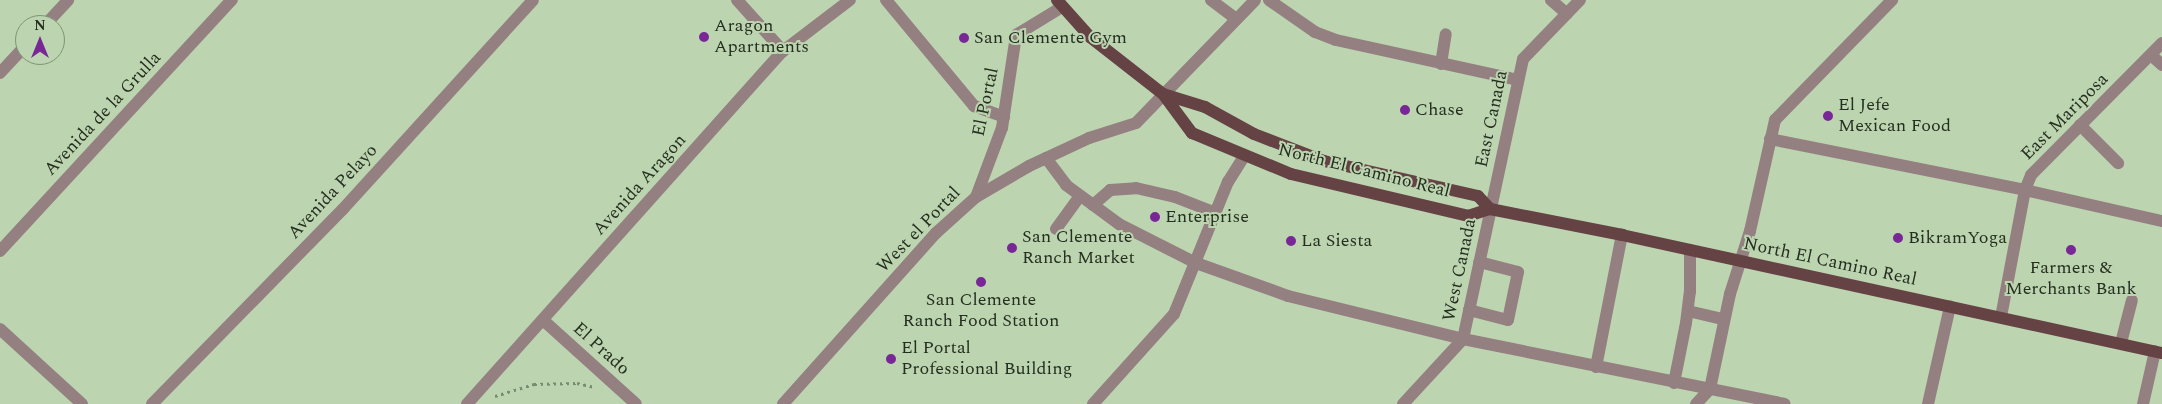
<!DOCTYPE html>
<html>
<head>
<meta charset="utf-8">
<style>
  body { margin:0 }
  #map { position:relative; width:2162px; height:404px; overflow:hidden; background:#bcd5b0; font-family:Spectral,serif }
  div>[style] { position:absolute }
  .path>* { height:3px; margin-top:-1.5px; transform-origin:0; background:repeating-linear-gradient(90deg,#798b70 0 2.5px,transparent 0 6.5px) }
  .minor>* { height:12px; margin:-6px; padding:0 6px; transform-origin:6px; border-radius:6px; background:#958081 }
  .major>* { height:12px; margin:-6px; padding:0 6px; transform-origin:6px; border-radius:6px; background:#654244 }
  .dots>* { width:14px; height:14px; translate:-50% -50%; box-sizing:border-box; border:2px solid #bcd5b0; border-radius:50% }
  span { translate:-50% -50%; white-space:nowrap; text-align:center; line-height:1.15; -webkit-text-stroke:4px #bcd5b0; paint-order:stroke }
  .poi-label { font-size:18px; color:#252f20 }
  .left { translate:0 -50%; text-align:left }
  .street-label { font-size:18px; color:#252f20 }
  .north { position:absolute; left:15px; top:15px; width:50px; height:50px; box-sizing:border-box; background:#bcd5b0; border:1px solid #809376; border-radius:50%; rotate:0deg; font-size:14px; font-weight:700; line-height:20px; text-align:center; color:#252f20 }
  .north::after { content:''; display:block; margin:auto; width:18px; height:22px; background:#792797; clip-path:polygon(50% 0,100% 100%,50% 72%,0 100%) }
</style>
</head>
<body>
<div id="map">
  <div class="path">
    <i style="left:495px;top:396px;width:41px;rotate:-17.1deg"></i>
    <i style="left:534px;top:384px;width:43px;rotate:-1.3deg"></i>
    <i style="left:577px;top:383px;width:17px;rotate:13deg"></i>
  </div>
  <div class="minor">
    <i style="left:737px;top:0;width:69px;rotate:48deg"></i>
    <i style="left:886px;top:0;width:138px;rotate:50.3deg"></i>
    <i style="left:974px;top:106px;width:32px;rotate:20deg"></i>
    <i style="left:1211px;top:0;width:31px;rotate:37deg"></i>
    <i style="left:1269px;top:0;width:56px;rotate:34.8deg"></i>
    <i style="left:1315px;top:32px;width:22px;rotate:21deg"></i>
    <i style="left:1336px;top:40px;width:186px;rotate:12.4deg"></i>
    <i style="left:1551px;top:0;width:21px;rotate:41deg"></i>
    <i style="left:45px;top:25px;width:34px;rotate:-47deg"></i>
    <i style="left:2151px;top:55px;width:15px;rotate:42deg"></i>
    <i style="left:1441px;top:64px;width:30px;rotate:-81deg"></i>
    <i style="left:0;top:73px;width:37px;rotate:-47deg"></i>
    <i style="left:2080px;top:125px;width:54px;rotate:45deg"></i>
    <i style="left:1770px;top:139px;width:260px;rotate:11.3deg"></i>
    <i style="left:2025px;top:190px;width:140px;rotate:12.8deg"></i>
    <i style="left:1046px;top:158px;width:34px;rotate:53deg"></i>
    <i style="left:1066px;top:185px;width:66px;rotate:36.3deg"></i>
    <i style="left:1119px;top:224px;width:86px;rotate:26.9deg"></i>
    <i style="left:1196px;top:263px;width:98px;rotate:19.7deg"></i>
    <i style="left:1288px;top:296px;width:180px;rotate:13.8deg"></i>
    <i style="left:1463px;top:339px;width:328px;rotate:11.4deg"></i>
    <i style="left:976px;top:197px;width:74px;rotate:-69.4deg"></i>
    <i style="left:1002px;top:128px;width:94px;rotate:-81.4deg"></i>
    <i style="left:1016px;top:35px;width:54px;rotate:-31.3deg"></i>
    <i style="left:1093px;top:205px;width:23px;rotate:-41deg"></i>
    <i style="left:1110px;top:190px;width:26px;rotate:-4deg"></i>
    <i style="left:1136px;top:188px;width:40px;rotate:13deg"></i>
    <i style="left:1175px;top:197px;width:44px;rotate:21.3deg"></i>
    <i style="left:1056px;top:229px;width:41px;rotate:-54deg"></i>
    <i style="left:0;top:251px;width:342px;rotate:-47.3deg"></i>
    <i style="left:1469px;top:310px;width:40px;rotate:14.4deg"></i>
    <i style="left:1508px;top:320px;width:49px;rotate:-78.2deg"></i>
    <i style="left:1518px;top:272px;width:40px;rotate:-165.6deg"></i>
    <i style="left:1688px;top:311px;width:37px;rotate:13deg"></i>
    <i style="left:2001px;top:317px;width:129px;rotate:-79.3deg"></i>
    <i style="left:2025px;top:190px;width:16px;rotate:-68deg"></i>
    <i style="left:2031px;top:175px;width:186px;rotate:-45.2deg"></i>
    <i style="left:543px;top:320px;width:125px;rotate:42.1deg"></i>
    <i style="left:0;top:329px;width:111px;rotate:42.4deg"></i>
    <i style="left:2121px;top:343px;width:44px;rotate:-75.7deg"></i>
    <i style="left:1596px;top:367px;width:135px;rotate:-78.9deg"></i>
    <i style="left:1674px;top:383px;width:61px;rotate:-78.7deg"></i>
    <i style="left:1686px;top:323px;width:31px;rotate:-83deg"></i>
    <i style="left:1690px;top:292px;width:42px;rotate:-90deg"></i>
    <i style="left:152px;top:404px;width:273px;rotate:-45.6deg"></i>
    <i style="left:343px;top:209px;width:282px;rotate:-47.7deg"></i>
    <i style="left:467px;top:404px;width:474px;rotate:-48.2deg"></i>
    <i style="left:783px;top:51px;width:84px;rotate:-37.3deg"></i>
    <i style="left:783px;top:404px;width:229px;rotate:-48.2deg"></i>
    <i style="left:936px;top:233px;width:54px;rotate:-42deg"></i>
    <i style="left:976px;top:197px;width:61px;rotate:-30.3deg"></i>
    <i style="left:1029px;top:166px;width:66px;rotate:-25deg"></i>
    <i style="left:1089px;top:138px;width:49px;rotate:-17.7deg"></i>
    <i style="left:1136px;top:123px;width:171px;rotate:-45.9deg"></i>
    <i style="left:1093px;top:404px;width:121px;rotate:-48deg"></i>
    <i style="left:1174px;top:314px;width:143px;rotate:-67.8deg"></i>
    <i style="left:1228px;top:182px;width:31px;rotate:-58deg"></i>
    <i style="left:1403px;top:404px;width:88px;rotate:-47.3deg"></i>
    <i style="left:1463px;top:339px;width:286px;rotate:-77.9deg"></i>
    <i style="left:1523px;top:59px;width:82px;rotate:-46deg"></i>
    <i style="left:1696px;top:404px;width:21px;rotate:-47deg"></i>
    <i style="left:1710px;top:389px;width:97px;rotate:-78.1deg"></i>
    <i style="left:1730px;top:294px;width:66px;rotate:-72.4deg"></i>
    <i style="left:1750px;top:231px;width:114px;rotate:-77.3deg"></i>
    <i style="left:1775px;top:120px;width:168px;rotate:-45.7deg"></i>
    <i style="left:1928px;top:404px;width:100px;rotate:-77.3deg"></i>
    <i style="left:2143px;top:404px;width:54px;rotate:-77.2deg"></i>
  </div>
  <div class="major">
    <i style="left:1057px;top:0;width:50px;rotate:48.3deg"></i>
    <i style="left:1090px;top:37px;width:93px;rotate:38deg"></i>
    <i style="left:1163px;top:94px;width:49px;rotate:53.4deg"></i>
    <i style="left:1192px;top:133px;width:107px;rotate:22.5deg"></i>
    <i style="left:1291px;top:174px;width:182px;rotate:13.3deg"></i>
    <i style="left:1468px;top:216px;width:23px;rotate:-18deg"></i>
    <i style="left:1490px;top:209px;width:135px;rotate:11.1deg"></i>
    <i style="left:1622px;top:235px;width:553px;rotate:12.33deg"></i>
    <i style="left:1163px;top:94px;width:44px;rotate:17.2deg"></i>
    <i style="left:1205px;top:107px;width:56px;rotate:28.9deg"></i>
    <i style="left:1254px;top:134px;width:75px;rotate:21.1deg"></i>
    <i style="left:1324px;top:161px;width:158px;rotate:12.8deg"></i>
    <i style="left:1478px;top:196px;width:18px;rotate:47deg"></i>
  </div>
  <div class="dots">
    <i style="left:704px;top:37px;background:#792797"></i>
    <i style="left:964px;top:38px;background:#792797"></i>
    <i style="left:1405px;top:110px;background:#792797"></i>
    <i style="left:1828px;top:116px;background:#792797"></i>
    <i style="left:1155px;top:217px;background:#792797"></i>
    <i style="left:1898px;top:238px;background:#792797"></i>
    <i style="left:1291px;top:241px;background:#792797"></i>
    <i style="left:1012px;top:248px;background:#792797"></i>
    <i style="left:2071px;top:250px;background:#792797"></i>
    <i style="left:981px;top:282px;background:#792797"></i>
    <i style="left:891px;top:359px;background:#792797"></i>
  </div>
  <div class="poi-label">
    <span class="left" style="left:714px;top:37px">Aragon<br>Apartments</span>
    <span class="left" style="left:974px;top:38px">San Clemente Gym</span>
    <span class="left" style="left:1838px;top:116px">El Jefe<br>Mexican Food</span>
    <span class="left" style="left:1415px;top:110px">Chase</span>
    <span class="left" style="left:1165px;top:217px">Enterprise</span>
    <span class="left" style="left:1022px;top:248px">San Clemente<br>Ranch Market</span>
    <span class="left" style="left:1908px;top:238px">BikramYoga</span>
    <span class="left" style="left:1301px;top:241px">La Siesta</span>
    <span style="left:2071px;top:279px">Farmers &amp;<br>Merchants Bank</span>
    <span style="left:981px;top:311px">San Clemente<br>Ranch Food Station</span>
    <span class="left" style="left:901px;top:359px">El Portal<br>Professional Building</span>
  </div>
  <div class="street-label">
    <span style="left:986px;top:102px;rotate:-78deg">El Portal</span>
    <span style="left:103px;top:114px;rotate:-47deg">Avenida de la Grulla</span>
    <span style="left:2065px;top:117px;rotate:-45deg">East Mariposa</span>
    <span style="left:1492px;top:119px;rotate:-78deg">East Canada</span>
    <span style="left:1364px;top:171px;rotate:14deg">North El Camino Real</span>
    <span style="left:640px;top:185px;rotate:-48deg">Avenida Aragon</span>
    <span style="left:333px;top:192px;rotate:-47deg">Avenida Pelayo</span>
    <span style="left:919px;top:230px;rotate:-46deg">West el Portal</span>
    <span style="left:1830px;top:262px;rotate:12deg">North El Camino Real</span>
    <span style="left:1460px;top:270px;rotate:-78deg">West Canada</span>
    <span style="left:601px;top:349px;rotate:42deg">El Prado</span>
  </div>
  <div class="north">N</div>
</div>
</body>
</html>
